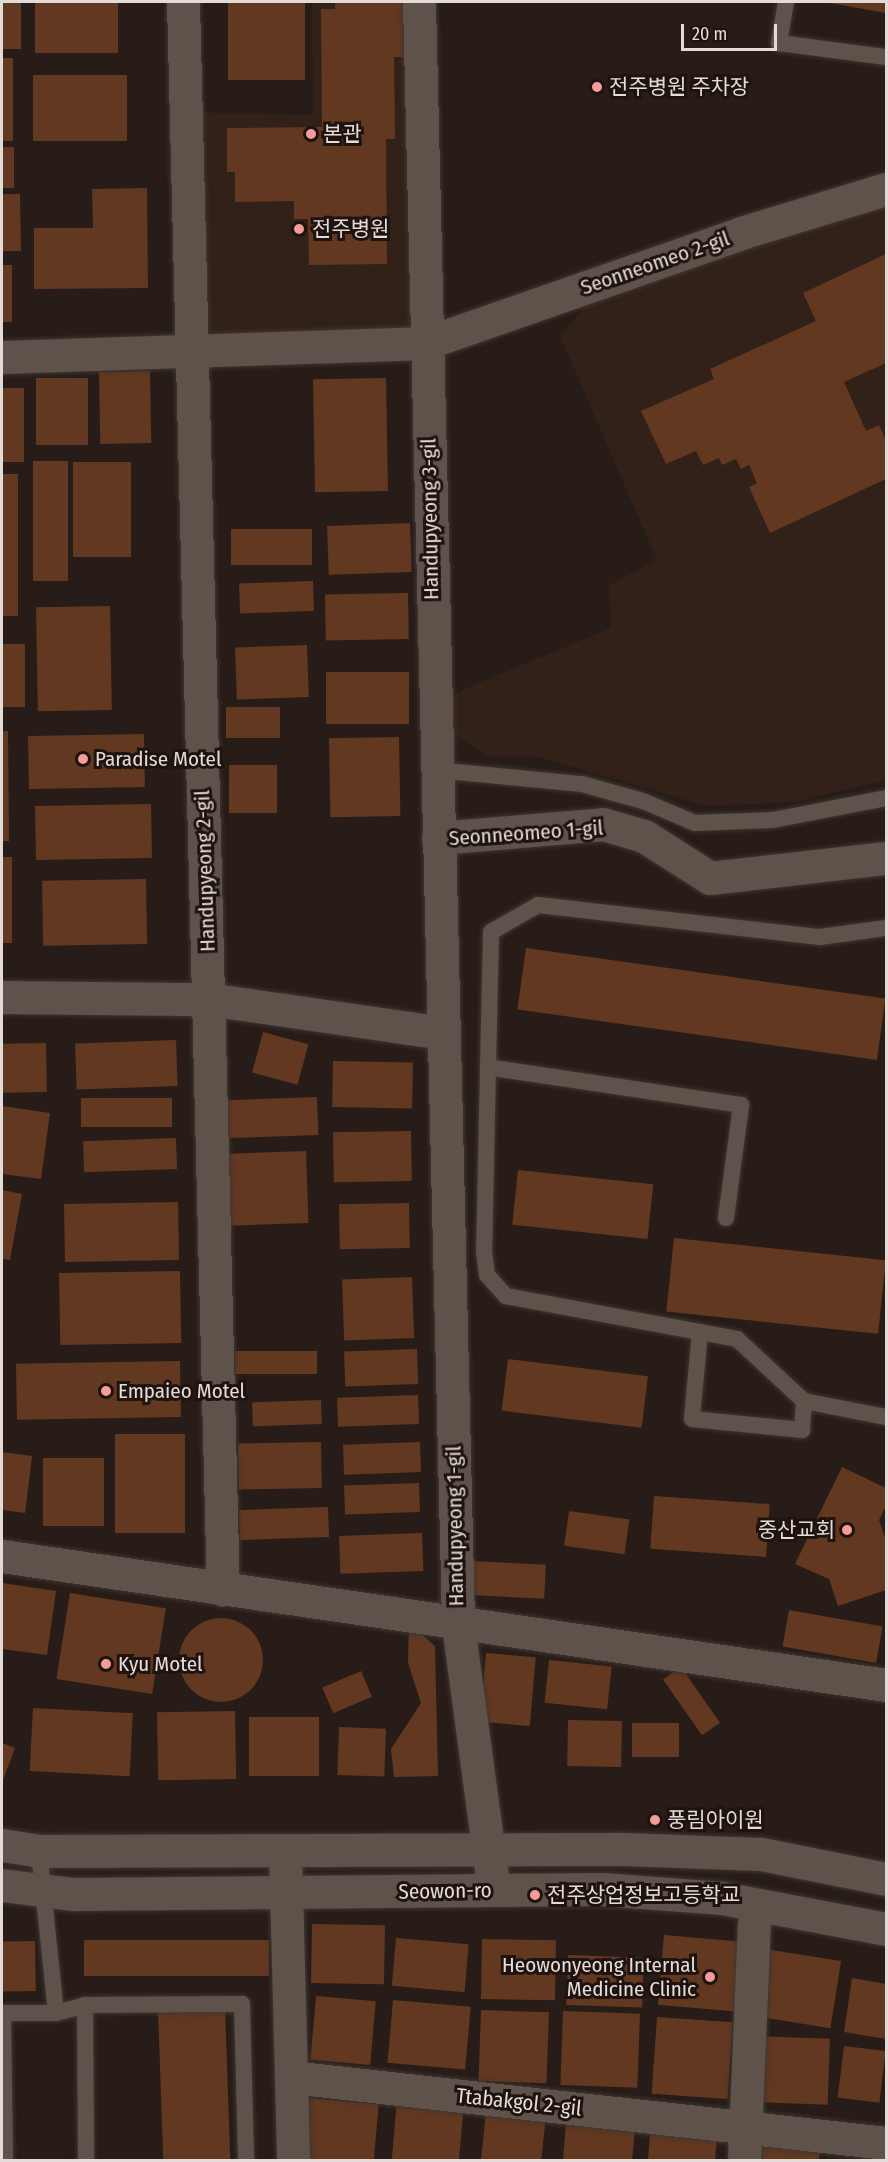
<!DOCTYPE html>
<html>
<head>
<meta charset="utf-8">
<style>
  body { margin:0 }
  #map { position:relative; width:888px; height:2162px; overflow:hidden; background:#271c17; font-family:"Fira Sans Condensed","Noto Sans KR",sans-serif }
  div>[style] { position:absolute }
  .built>* { inset:0; background:#322118 }
  .building>* { inset:0; background:#633820; transform-origin:0 0 }
  .round { border-radius:50% }
  .roads { filter:drop-shadow(0 0 2px #3e3632) drop-shadow(0 0 2px #3e3632) }
  .lane>* { height:16px; margin:-8px; padding:0 8px; transform-origin:8px; border-radius:8px; background:#5e524b }
  .street>* { height:33px; margin:-16.5px; padding:0 16.5px; transform-origin:16.5px; border-radius:16.5px; background:#5e524b }
  .secondary>* { height:33px; margin:-16.5px; padding:0 16.5px; transform-origin:16.5px; border-radius:16.5px; background:#5e524b }
  .dots>* { width:16px; height:16px; translate:-50% -50%; box-sizing:border-box; border:3px solid #1e130e; border-radius:50% }
  span { translate:-50% -50%; white-space:nowrap; text-align:center; line-height:1.15; -webkit-text-stroke:6px #1e130e; paint-order:stroke }
  .poi-label { font-size:21px; color:#e3dbd7 }
  .left { translate:0 -50%; text-align:left }
  .right { translate:-100% -50%; text-align:right }
  .street-label { font-size:21px; color:#e3dbd7 }
  .frame { position:absolute; inset:0; border:3px solid #e3dbd7; pointer-events:none }
  .scale { position:absolute; left:681px; top:24px; width:96px; height:27px; box-sizing:border-box; border:3px solid #e3dbd7; border-top:0; padding-left:8px; font-size:18px; line-height:21px; white-space:nowrap; color:#e3dbd7; -webkit-text-stroke:4px #1e130e; paint-order:stroke }
</style>
</head>
<body>
<div id="map">
  <div class="built">
    <i style="clip-path:polygon(312px 2px,407px 2px,414px 343px,190px 349px,185px 112px,313px 115px)"></i>
    <i style="clip-path:polygon(886px 206px,886px 780px,796px 802px,707px 806px,539px 757px,489px 756px,452px 733px,449px 700px,462px 690px,611px 628px,609px 585px,657px 560px,560px 336px,595px 295px)"></i>
  </div>
  <div class="building">
    <i style="left:2px;top:2px;width:19px;height:47px"></i>
    <i style="left:35px;top:2px;width:83px;height:51px"></i>
    <i style="left:228px;top:2px;width:77px;height:78px"></i>
    <i style="clip-path:polygon(335px 2px,403px 2px,404px 57px,394px 57px,395px 139px,386px 139px,387px 264px,309px 265px,308px 219px,294px 219px,294px 201px,235px 202px,235px 172px,227px 172px,227px 128px,322px 127px,321px 9px,335px 9px)"></i>
    <i style="clip-path:polygon(831px 2px,886px 2px,886px 13px,830px 3px)"></i>
    <i style="left:2px;top:58px;width:11px;height:83px"></i>
    <i style="left:127px;top:75px;width:66px;height:94px;rotate:90deg"></i>
    <i style="left:2px;top:147px;width:12px;height:41px"></i>
    <i style="clip-path:polygon(147px 188px,148px 288px,34px 289px,34px 228px,93px 228px,92px 189px)"></i>
    <i style="left:20px;top:194px;width:57px;height:18px;rotate:89deg"></i>
    <i style="clip-path:polygon(886px 254px,886px 363px,844px 382px,866px 431px,879px 425px,886px 441px,886px 479px,770px 533px,749px 487px,757px 483px,749px 465px,741px 469px,736px 459px,722px 465px,719px 458px,703px 465px,696px 451px,666px 464px,641px 411px,714px 379px,710px 369px,816px 321px,803px 293px)"></i>
    <i style="left:2px;top:265px;width:10px;height:57px"></i>
    <i style="left:150px;top:371px;width:72px;height:51px;rotate:89deg"></i>
    <i style="left:36px;top:378px;width:52px;height:67px"></i>
    <i style="left:386px;top:378px;width:113px;height:73px;rotate:89deg"></i>
    <i style="left:2px;top:388px;width:22px;height:74px"></i>
    <i style="left:68px;top:461px;width:120px;height:35px;rotate:90deg"></i>
    <i style="left:73px;top:462px;width:58px;height:95px"></i>
    <i style="left:18px;top:474px;width:142px;height:16px;rotate:90deg"></i>
    <i style="left:410px;top:523px;width:49px;height:83px;rotate:88deg"></i>
    <i style="left:312px;top:529px;width:36px;height:81px;rotate:90deg"></i>
    <i style="left:313px;top:581px;width:30px;height:74px;rotate:88deg"></i>
    <i style="left:408px;top:593px;width:46px;height:83px;rotate:89deg"></i>
    <i style="left:110px;top:606px;width:104px;height:74px;rotate:89deg"></i>
    <i style="left:25px;top:644px;width:63px;height:23px;rotate:90deg"></i>
    <i style="left:307px;top:645px;width:52px;height:72px;rotate:88deg"></i>
    <i style="left:326px;top:672px;width:83px;height:52px"></i>
    <i style="left:280px;top:707px;width:31px;height:54px;rotate:90deg"></i>
    <i style="clip-path:polygon(2px 731px,8px 731px,9px 841px,2px 841px)"></i>
    <i style="left:144px;top:734px;width:53px;height:116px;rotate:89deg"></i>
    <i style="left:399px;top:737px;width:79px;height:70px;rotate:89deg"></i>
    <i style="left:229px;top:765px;width:48px;height:48px"></i>
    <i style="left:151px;top:804px;width:54px;height:116px;rotate:89deg"></i>
    <i style="left:2px;top:857px;width:10px;height:86px"></i>
    <i style="left:146px;top:879px;width:65px;height:104px;rotate:89deg"></i>
    <i style="left:526px;top:948px;width:363px;height:62px;rotate:8deg"></i>
    <i style="left:263px;top:1032px;width:47px;height:42px;rotate:15deg"></i>
    <i style="left:176px;top:1040px;width:46px;height:101px;rotate:88deg"></i>
    <i style="left:46px;top:1043px;width:49px;height:44px;rotate:89deg"></i>
    <i style="left:333px;top:1061px;width:80px;height:46px;rotate:1deg"></i>
    <i style="left:317px;top:1097px;width:38px;height:90px;rotate:88deg"></i>
    <i style="left:172px;top:1098px;width:29px;height:91px;rotate:90deg"></i>
    <i style="clip-path:polygon(2px 1106px,50px 1113px,41px 1179px,2px 1174px)"></i>
    <i style="left:411px;top:1131px;width:50px;height:78px;rotate:89deg"></i>
    <i style="left:176px;top:1138px;width:31px;height:93px;rotate:88deg"></i>
    <i style="left:306px;top:1151px;width:72px;height:78px;rotate:88deg"></i>
    <i style="left:518px;top:1170px;width:136px;height:55px;rotate:6deg"></i>
    <i style="clip-path:polygon(2px 1190px,22px 1194px,10px 1260px,2px 1259px)"></i>
    <i style="left:178px;top:1202px;width:58px;height:114px;rotate:89deg"></i>
    <i style="left:409px;top:1203px;width:45px;height:70px;rotate:89deg"></i>
    <i style="left:674px;top:1238px;width:213px;height:74px;rotate:6deg"></i>
    <i style="left:180px;top:1271px;width:72px;height:121px;rotate:89deg"></i>
    <i style="left:412px;top:1277px;width:61px;height:70px;rotate:88deg"></i>
    <i style="left:417px;top:1349px;width:35px;height:73px;rotate:88deg"></i>
    <i style="left:317px;top:1351px;width:23px;height:82px;rotate:90deg"></i>
    <i style="left:508px;top:1359px;width:141px;height:52px;rotate:7deg"></i>
    <i style="left:180px;top:1361px;width:56px;height:164px;rotate:89deg"></i>
    <i style="left:418px;top:1395px;width:29px;height:81px;rotate:88deg"></i>
    <i style="left:321px;top:1400px;width:24px;height:69px;rotate:88deg"></i>
    <i style="left:115px;top:1434px;width:70px;height:99px"></i>
    <i style="left:321px;top:1442px;width:46px;height:83px;rotate:89deg"></i>
    <i style="left:420px;top:1442px;width:30px;height:77px;rotate:88deg"></i>
    <i style="clip-path:polygon(2px 1452px,32px 1456px,25px 1513px,2px 1510px)"></i>
    <i style="left:43px;top:1458px;width:61px;height:68px"></i>
    <i style="clip-path:polygon(842px 1467px,886px 1488px,886px 1506px,879px 1520px,886px 1540px,886px 1590px,838px 1606px,829px 1579px,795px 1564px)"></i>
    <i style="left:419px;top:1483px;width:29px;height:75px;rotate:88deg"></i>
    <i style="left:654px;top:1496px;width:116px;height:53px;rotate:4deg"></i>
    <i style="left:328px;top:1507px;width:30px;height:89px;rotate:88deg"></i>
    <i style="left:569px;top:1511px;width:61px;height:35px;rotate:8deg"></i>
    <i style="left:422px;top:1533px;width:38px;height:83px;rotate:88deg"></i>
    <i style="left:473px;top:1561px;width:73px;height:34px;rotate:3deg"></i>
    <i style="clip-path:polygon(2px 1583px,56px 1591px,47px 1655px,2px 1649px)"></i>
    <i style="left:70px;top:1593px;width:97px;height:87px;rotate:9deg"></i>
    <i style="left:789px;top:1610px;width:95px;height:37px;rotate:10deg"></i>
    <i class="round" style="left:179px;top:1618px;width:84px;height:84px"></i>
    <i style="clip-path:polygon(409px 1623px,435px 1646px,438px 1776px,394px 1777px,391px 1749px,421px 1703px,408px 1663px)"></i>
    <i style="left:486px;top:1653px;width:50px;height:69px;rotate:5deg"></i>
    <i style="left:549px;top:1660px;width:63px;height:43px;rotate:6deg"></i>
    <i style="left:681px;top:1667px;width:68px;height:22px;rotate:55deg"></i>
    <i style="left:361px;top:1671px;width:28px;height:42px;rotate:67deg"></i>
    <i style="left:33px;top:1708px;width:100px;height:63px;rotate:3deg"></i>
    <i style="left:235px;top:1711px;width:68px;height:78px;rotate:89deg"></i>
    <i style="left:249px;top:1717px;width:70px;height:59px"></i>
    <i style="left:568px;top:1720px;width:54px;height:46px;rotate:1deg"></i>
    <i style="left:632px;top:1723px;width:47px;height:34px"></i>
    <i style="left:339px;top:1727px;width:47px;height:48px;rotate:2deg"></i>
    <i style="clip-path:polygon(2px 1743px,15px 1748px,2px 1783px)"></i>
    <i style="left:312px;top:1924px;width:73px;height:59px;rotate:1deg"></i>
    <i style="left:664px;top:1935px;width:78px;height:70px;rotate:5deg"></i>
    <i style="left:396px;top:1938px;width:73px;height:48px;rotate:5deg"></i>
    <i style="left:482px;top:1939px;width:74px;height:60px;rotate:1deg"></i>
    <i style="left:269px;top:1940px;width:36px;height:185px;rotate:90deg"></i>
    <i style="left:35px;top:1941px;width:50px;height:33px;rotate:89deg"></i>
    <i style="left:765px;top:1949px;width:77px;height:68px;rotate:9deg"></i>
    <i style="left:568px;top:1955px;width:76px;height:50px;rotate:2deg"></i>
    <i style="clip-path:polygon(852px 1978px,886px 1984px,886px 2039px,844px 2032px)"></i>
    <i style="left:316px;top:1996px;width:60px;height:64px;rotate:5deg"></i>
    <i style="left:393px;top:2000px;width:78px;height:63px;rotate:5deg"></i>
    <i style="left:225px;top:2008px;width:152px;height:67px;rotate:88deg"></i>
    <i style="left:481px;top:2010px;width:68px;height:71px;rotate:2deg"></i>
    <i style="left:563px;top:2011px;width:77px;height:74px;rotate:2deg"></i>
    <i style="left:657px;top:2017px;width:76px;height:77px;rotate:4deg"></i>
    <i style="left:753px;top:2036px;width:77px;height:66px;rotate:2deg"></i>
    <i style="left:844px;top:2046px;width:42px;height:52px;rotate:7deg"></i>
    <i style="left:308px;top:2098px;width:71px;height:61px;rotate:5deg"></i>
    <i style="left:397px;top:2100px;width:67px;height:60px;rotate:5deg"></i>
    <i style="left:486px;top:2112px;width:60px;height:48px;rotate:6deg"></i>
    <i style="clip-path:polygon(566px 2122px,635px 2128px,632px 2160px,563px 2160px)"></i>
    <i style="clip-path:polygon(650px 2133px,717px 2139px,715px 2160px,648px 2160px)"></i>
    <i style="clip-path:polygon(750px 2141px,820px 2147px,819px 2160px,748px 2160px)"></i>
  </div>
  <div class="roads">
    <div class="lane">
      <i style="left:786px;top:2px;width:42px;rotate:99.7deg"></i>
      <i style="left:779px;top:43px;width:108px;rotate:7.5deg"></i>
      <i style="left:436px;top:770px;width:147px;rotate:5.5deg"></i>
      <i style="left:582px;top:784px;width:63px;rotate:15.6deg"></i>
      <i style="left:643px;top:801px;width:56px;rotate:22.9deg"></i>
      <i style="left:695px;top:823px;width:78px;rotate:-2.2deg"></i>
      <i style="left:773px;top:820px;width:115px;rotate:-11deg"></i>
      <i style="left:488px;top:1067px;width:135px;rotate:-88.7deg"></i>
      <i style="left:491px;top:932px;width:54px;rotate:-29.9deg"></i>
      <i style="left:538px;top:905px;width:284px;rotate:6.5deg"></i>
      <i style="left:820px;top:937px;width:67px;rotate:-7.8deg"></i>
      <i style="left:726px;top:1218px;width:114px;rotate:-82.4deg"></i>
      <i style="left:741px;top:1105px;width:256px;rotate:-171.5deg"></i>
      <i style="left:488px;top:1067px;width:184px;rotate:91.2deg"></i>
      <i style="left:484px;top:1251px;width:24px;rotate:83deg"></i>
      <i style="left:487px;top:1275px;width:28px;rotate:48deg"></i>
      <i style="left:506px;top:1296px;width:235px;rotate:10.5deg"></i>
      <i style="left:737px;top:1339px;width:91px;rotate:42.8deg"></i>
      <i style="left:804px;top:1401px;width:84px;rotate:11deg"></i>
      <i style="left:700px;top:1332px;width:87px;rotate:95.3deg"></i>
      <i style="left:692px;top:1419px;width:111px;rotate:5.7deg"></i>
      <i style="left:802px;top:1430px;width:29px;rotate:-86deg"></i>
      <i style="left:39px;top:1851px;width:163px;rotate:84deg"></i>
      <i style="left:56px;top:2013px;width:30px;rotate:-15deg"></i>
      <i style="left:85px;top:2005px;width:157px;rotate:-0.4deg"></i>
      <i style="left:242px;top:2004px;width:156px;rotate:88.5deg"></i>
      <i style="left:85px;top:2005px;width:155px;rotate:89.6deg"></i>
      <i style="left:2px;top:2013px;width:54px"></i>
      <i style="left:3px;top:2014px;width:146px;rotate:89.2deg"></i>
    </div>
    <div class="street">
      <i style="left:183px;top:2px;width:1588px;rotate:88.56deg"></i>
      <i style="left:419px;top:2px;width:1623px;rotate:88.62deg"></i>
      <i style="left:458px;top:1625px;width:267px;rotate:82.3deg"></i>
      <i style="left:2px;top:357px;width:424px;rotate:-1.9deg"></i>
      <i style="left:426px;top:343px;width:334px;rotate:-19.2deg"></i>
      <i style="left:741px;top:233px;width:152px;rotate:-16.9deg"></i>
      <i style="left:438px;top:838px;width:166px;rotate:-4.8deg"></i>
      <i style="left:603px;top:824px;width:43px;rotate:16.3deg"></i>
      <i style="left:644px;top:836px;width:78px;rotate:32.5deg"></i>
      <i style="left:710px;top:878px;width:177px;rotate:-6.5deg"></i>
      <i style="left:2px;top:997px;width:206px;rotate:0.6deg"></i>
      <i style="left:208px;top:999px;width:237px;rotate:8.2deg"></i>
      <i style="left:2px;top:1556px;width:893px;rotate:8.3deg"></i>
      <i style="left:285px;top:1850px;width:310px;rotate:88.5deg"></i>
      <i style="left:291px;top:2077px;width:599px;rotate:6.33deg"></i>
      <i style="left:744px;top:2160px;width:236px;rotate:-87.6deg"></i>
    </div>
    <div class="secondary">
      <i style="left:2px;top:1845px;width:37px;rotate:9deg"></i>
      <i style="left:39px;top:1851px;width:584px;rotate:-0.2deg"></i>
      <i style="left:623px;top:1849px;width:138px;rotate:2.1deg"></i>
      <i style="left:761px;top:1854px;width:127px;rotate:11.3deg"></i>
      <i style="left:2px;top:1885px;width:72px;rotate:7.2deg"></i>
      <i style="left:73px;top:1894px;width:529px;rotate:-0.54deg"></i>
      <i style="left:602px;top:1889px;width:120px;rotate:4.3deg"></i>
      <i style="left:722px;top:1898px;width:167px;rotate:10.7deg"></i>
    </div>
  </div>
  <div class="dots">
    <i style="left:597px;top:87px;background:#f59b9a"></i>
    <i style="left:311px;top:134px;background:#f59b9a"></i>
    <i style="left:299px;top:229px;background:#f59b9a"></i>
    <i style="left:83px;top:759px;background:#f59b9a"></i>
    <i style="left:106px;top:1391px;background:#f59b9a"></i>
    <i style="left:847px;top:1530px;background:#f59b9a"></i>
    <i style="left:106px;top:1664px;background:#f59b9a"></i>
    <i style="left:655px;top:1820px;background:#f59b9a"></i>
    <i style="left:535px;top:1895px;background:#f59b9a"></i>
    <i style="left:710px;top:1977px;background:#f59b9a"></i>
  </div>
  <div class="poi-label">
    <span class="left" style="left:609px;top:87px">전주병원 주차장</span>
    <span class="left" style="left:323px;top:134px">본관</span>
    <span class="left" style="left:312px;top:229px">전주병원</span>
    <span class="left" style="left:95px;top:759px">Paradise Motel</span>
    <span class="left" style="left:118px;top:1391px">Empaieo Motel</span>
    <span class="right" style="left:835px;top:1530px">중산교회</span>
    <span class="left" style="left:118px;top:1664px">Kyu Motel</span>
    <span class="left" style="left:667px;top:1820px">풍림아이원</span>
    <span class="left" style="left:547px;top:1895px">전주상업정보고등학교</span>
    <span class="right" style="left:696px;top:1977px">Heowonyeong Internal<br>Medicine Clinic</span>
  </div>
  <div class="street-label">
    <span style="left:655px;top:263px;rotate:-19deg">Seonneomeo 2-gil</span>
    <span style="left:430px;top:519px;rotate:-91deg">Handupyeong 3-gil</span>
    <span style="left:526px;top:833px;rotate:-4deg">Seonneomeo 1-gil</span>
    <span style="left:205px;top:871px;rotate:-92deg">Handupyeong 2-gil</span>
    <span style="left:455px;top:1526px;rotate:-91deg">Handupyeong 1-gil</span>
    <span style="left:445px;top:1891px;rotate:-1deg">Seowon-ro</span>
    <span style="left:519px;top:2102px;rotate:6deg">Ttabakgol 2-gil</span>
  </div>
  <div class="frame"></div>
  <div class="scale">20 m</div>
</div>
</body>
</html>
